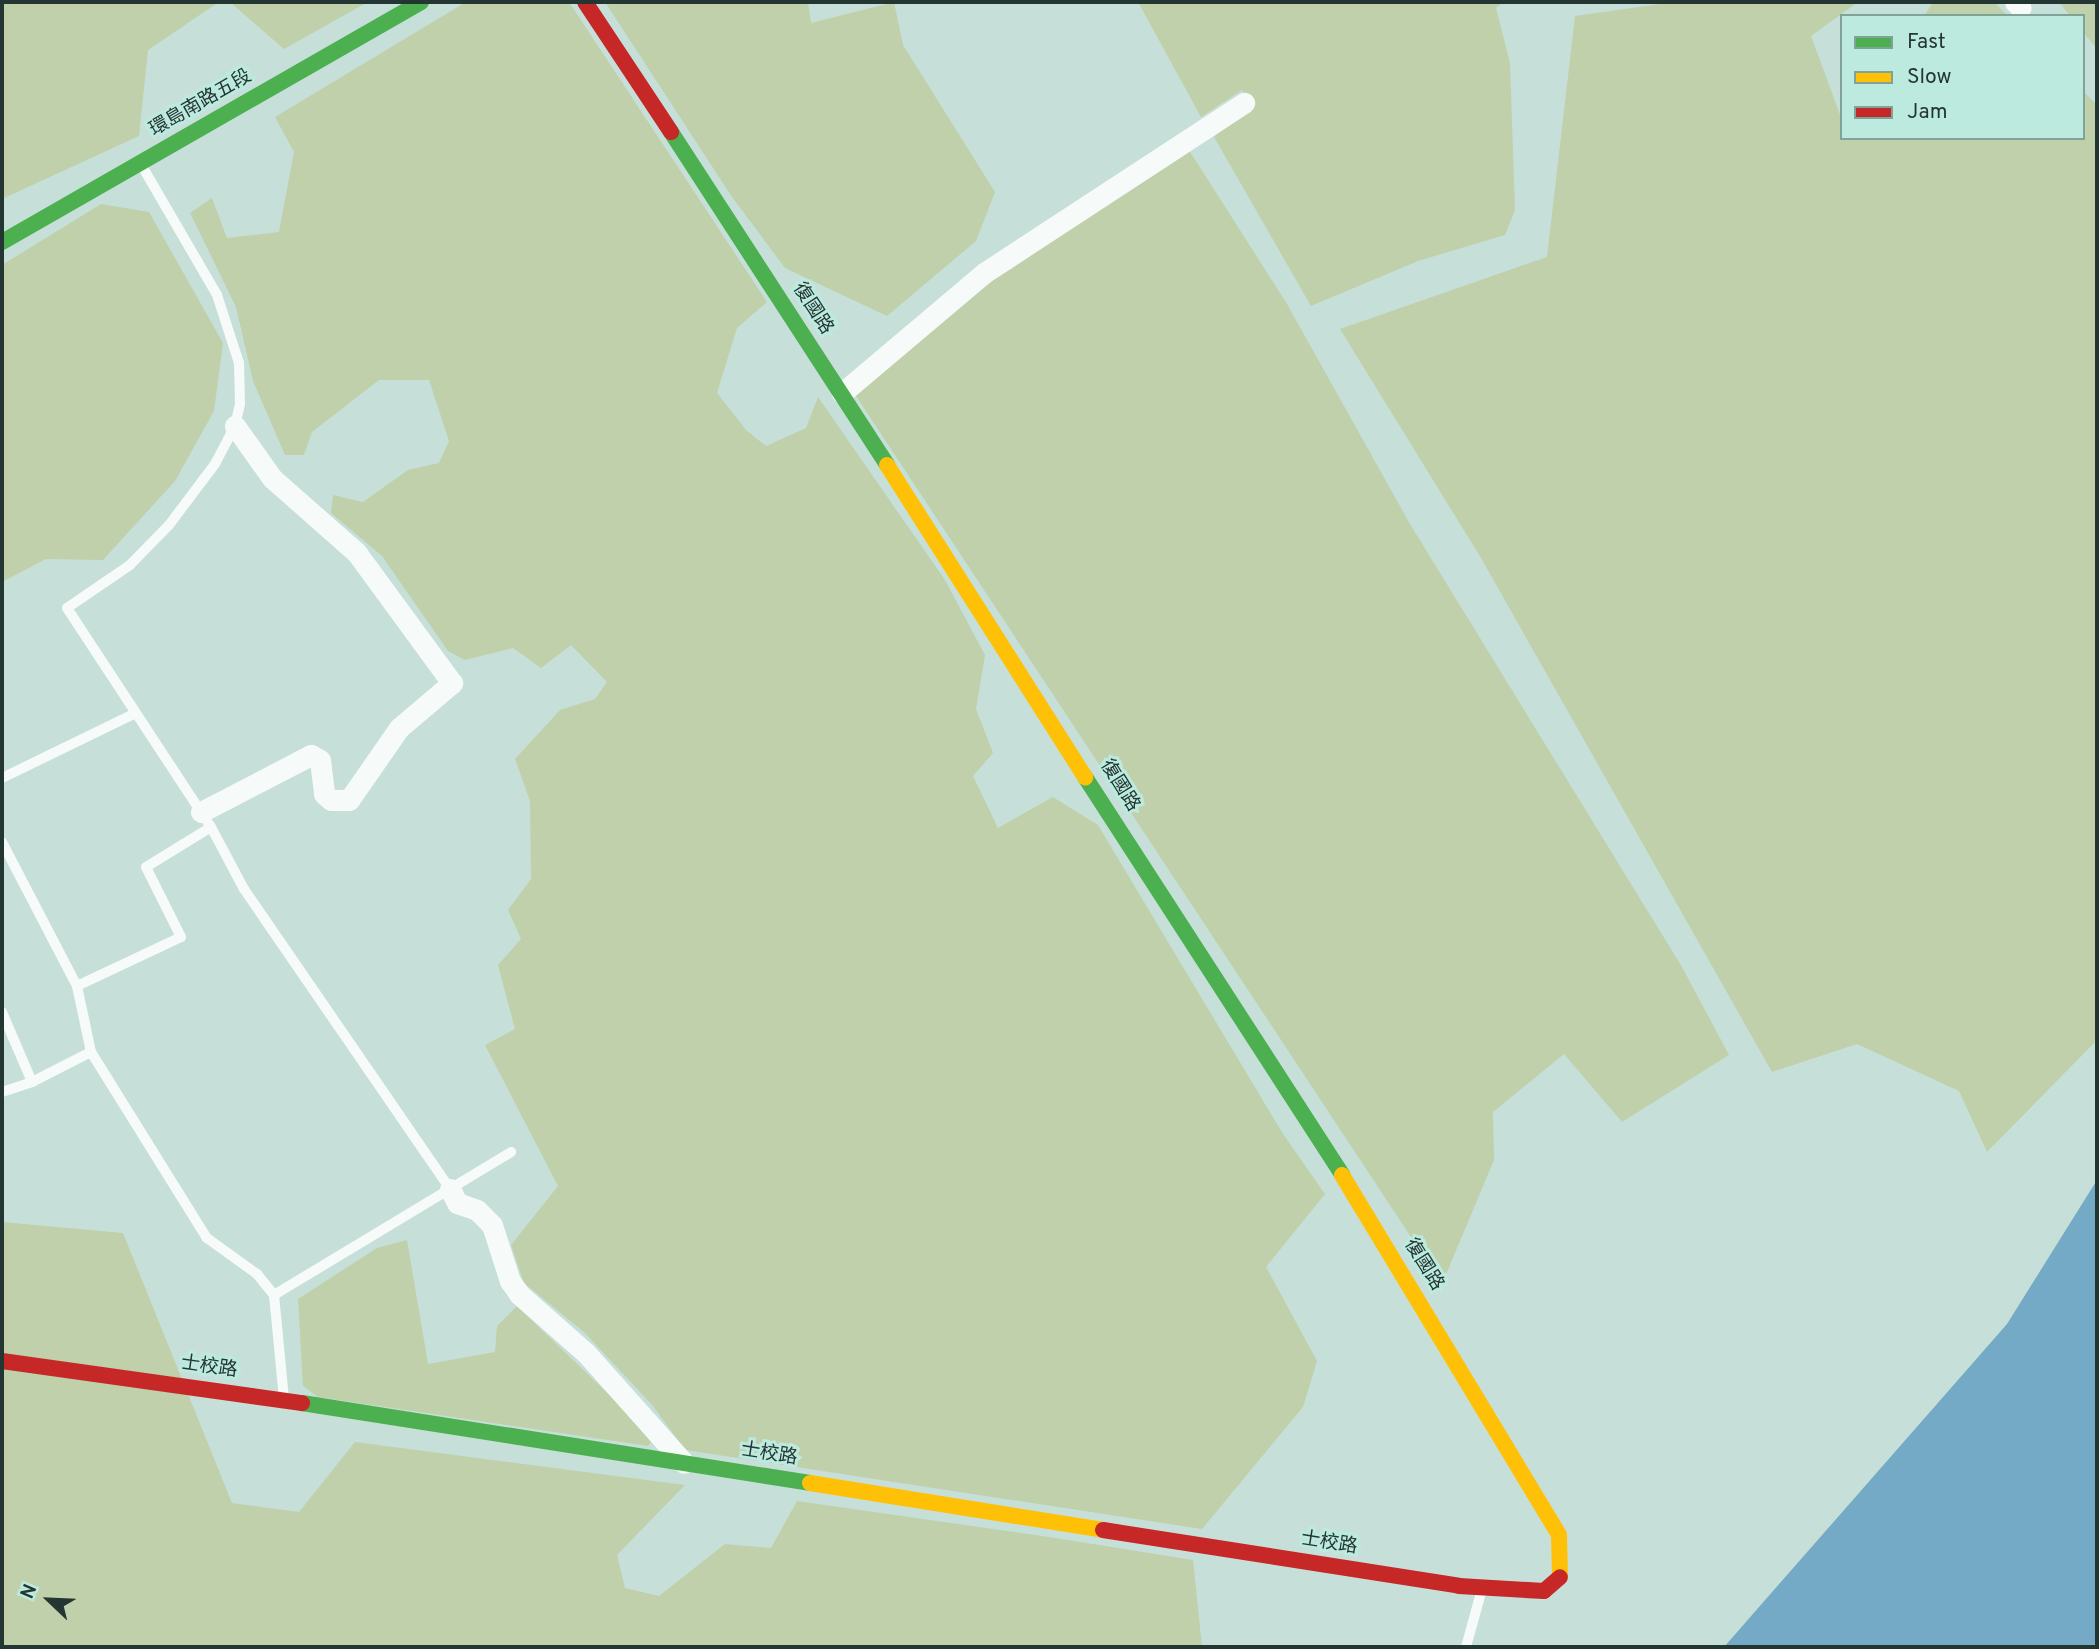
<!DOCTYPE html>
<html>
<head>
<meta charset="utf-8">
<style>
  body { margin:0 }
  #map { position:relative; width:2099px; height:1649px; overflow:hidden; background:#c6e0d9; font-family:Overpass,"Noto Sans TC",sans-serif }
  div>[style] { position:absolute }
  .green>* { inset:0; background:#bfd0aa }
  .water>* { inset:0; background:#75aac6 }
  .lane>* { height:10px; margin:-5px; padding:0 5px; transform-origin:5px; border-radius:5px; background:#f6faf9 }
  .street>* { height:21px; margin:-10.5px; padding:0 10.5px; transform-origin:10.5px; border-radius:10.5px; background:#f6faf9 }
  .fast>* { height:16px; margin:-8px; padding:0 8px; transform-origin:8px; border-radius:8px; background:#4caf50 }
  .slow>* { height:16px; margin:-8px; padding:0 8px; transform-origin:8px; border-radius:8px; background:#ffc107 }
  .jam>* { height:16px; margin:-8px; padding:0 8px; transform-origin:8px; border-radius:8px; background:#c62828 }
  span { translate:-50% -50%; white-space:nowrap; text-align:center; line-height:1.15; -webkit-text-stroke:6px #bceade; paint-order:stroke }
  .street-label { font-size:19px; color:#243632 }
  .frame { position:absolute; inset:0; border:4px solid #243632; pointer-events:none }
  .legend { position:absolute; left:1840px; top:14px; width:245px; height:126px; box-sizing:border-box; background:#bceade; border:2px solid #7fa299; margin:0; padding:9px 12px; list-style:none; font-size:21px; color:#243632 }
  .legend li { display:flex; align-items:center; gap:14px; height:35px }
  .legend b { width:35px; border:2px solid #7fa299 }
  .north { position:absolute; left:14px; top:1565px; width:70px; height:70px; -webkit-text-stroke:5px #bceade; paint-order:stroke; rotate:293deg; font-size:19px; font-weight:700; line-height:28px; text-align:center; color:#243632 }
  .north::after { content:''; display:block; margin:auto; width:24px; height:32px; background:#243632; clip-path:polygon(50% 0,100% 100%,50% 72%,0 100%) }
</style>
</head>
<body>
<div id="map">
  <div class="green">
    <i style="clip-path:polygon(2px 2px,219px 2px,148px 50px,139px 136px,2px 199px)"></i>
    <i style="clip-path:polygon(230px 2px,368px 2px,284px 49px)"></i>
    <i style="clip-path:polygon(466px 2px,569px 2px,767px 302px,737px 328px,717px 393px,746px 430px,766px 446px,806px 428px,818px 397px,945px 580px,985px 655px,976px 709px,993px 753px,973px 776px,998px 828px,1053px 797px,1098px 825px,1283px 1134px,1325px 1194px,1266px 1267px,1317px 1361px,1303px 1407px,1202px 1529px,685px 1450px,653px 1406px,584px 1332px,524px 1283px,511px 1245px,558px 1186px,485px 1045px,515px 1029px,498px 965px,521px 939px,508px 910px,531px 879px,530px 801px,515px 759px,560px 710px,595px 699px,607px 682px,571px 645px,541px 668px,513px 648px,465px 660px,448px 651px,382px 556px,331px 513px,333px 495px,363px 502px,408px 470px,439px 463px,449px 441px,429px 380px,379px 380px,312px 432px,304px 455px,285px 455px,253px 381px,236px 307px,190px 213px,212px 198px,227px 238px,279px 232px,294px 152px,275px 117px)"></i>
    <i style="clip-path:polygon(605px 2px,808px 2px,811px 23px,894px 2px,903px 45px,995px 192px,976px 241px,887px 316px,785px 268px,732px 197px)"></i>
    <i style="clip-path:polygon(1138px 2px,1503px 2px,1496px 8px,1510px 63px,1515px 210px,1505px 235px,1418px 261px,1311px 306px,1214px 137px,1251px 103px,1242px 90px,1201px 117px)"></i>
    <i style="clip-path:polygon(1674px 2px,1858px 2px,1811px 36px,1842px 120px,1842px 138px,2083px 138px,2083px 91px,2097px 105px,2097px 1040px,1987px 1152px,1959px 1091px,1857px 1044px,1772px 1072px,1481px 558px,1340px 329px,1547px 257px,1575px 16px)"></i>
    <i style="clip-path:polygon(1933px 2px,1994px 2px,2008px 16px,1924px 16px)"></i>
    <i style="clip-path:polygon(2059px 2px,2097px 2px,2097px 49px,2083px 32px,2083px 16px,2070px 16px)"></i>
    <i style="clip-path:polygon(1187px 147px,1287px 304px,1410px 524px,1682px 967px,1729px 1055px,1622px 1122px,1564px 1054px,1493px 1112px,1494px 1160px,1442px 1284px,854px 393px,941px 316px)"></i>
    <i style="clip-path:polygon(101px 204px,149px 212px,223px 343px,214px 411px,175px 481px,103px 560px,46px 559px,2px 582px,2px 265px)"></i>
    <i style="clip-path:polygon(2px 1222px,123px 1233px,232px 1503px,299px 1512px,355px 1442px,685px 1485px,617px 1555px,625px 1588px,659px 1596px,725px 1544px,771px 1548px,797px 1501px,1049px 1537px,1193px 1560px,1202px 1647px,2px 1647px)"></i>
    <i style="clip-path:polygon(407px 1240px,428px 1364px,495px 1352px,497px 1326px,517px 1306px,654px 1438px,648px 1446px,318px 1397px,303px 1386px,298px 1299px,377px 1248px)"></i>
  </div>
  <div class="water">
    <i style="clip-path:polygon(2097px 1180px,2097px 1647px,1724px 1647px,2007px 1324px)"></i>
  </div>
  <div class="lane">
    <i style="left:142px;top:166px;width:149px;rotate:59.8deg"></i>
    <i style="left:217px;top:295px;width:71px;rotate:72.1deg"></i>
    <i style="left:239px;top:363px;width:41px;rotate:88.6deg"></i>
    <i style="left:240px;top:404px;width:23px;rotate:103deg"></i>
    <i style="left:235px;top:426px;width:43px;rotate:117.8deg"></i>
    <i style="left:215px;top:464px;width:76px;rotate:127deg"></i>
    <i style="left:169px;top:525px;width:56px;rotate:134.3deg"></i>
    <i style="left:130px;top:565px;width:76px;rotate:145.7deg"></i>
    <i style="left:67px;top:608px;width:262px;rotate:56.7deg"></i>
    <i style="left:211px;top:827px;width:70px;rotate:62deg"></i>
    <i style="left:244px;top:889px;width:364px;rotate:55.5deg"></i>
    <i style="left:2px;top:778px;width:147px;rotate:-25.9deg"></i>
    <i style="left:2px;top:842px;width:162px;rotate:62.5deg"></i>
    <i style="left:2px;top:1012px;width:76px;rotate:66.8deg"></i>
    <i style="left:32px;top:1082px;width:66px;rotate:-27deg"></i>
    <i style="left:91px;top:1052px;width:219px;rotate:58.1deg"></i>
    <i style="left:207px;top:1238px;width:62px;rotate:35.8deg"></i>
    <i style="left:257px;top:1274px;width:27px;rotate:51deg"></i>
    <i style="left:274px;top:1295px;width:103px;rotate:84.5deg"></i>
    <i style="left:91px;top:1052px;width:67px;rotate:-102deg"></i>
    <i style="left:77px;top:986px;width:115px;rotate:-25.2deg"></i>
    <i style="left:181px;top:937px;width:78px;rotate:-116.6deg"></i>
    <i style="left:146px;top:867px;width:76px;rotate:-31.6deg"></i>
    <i style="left:2px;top:1092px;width:32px;rotate:-18deg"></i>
    <i style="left:274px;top:1295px;width:277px;rotate:-31.1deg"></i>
    <i style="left:1466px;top:1647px;width:60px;rotate:-74.6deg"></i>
  </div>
  <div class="street">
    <i style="left:2015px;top:2px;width:8px;rotate:45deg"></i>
    <i style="left:842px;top:393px;width:186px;rotate:-40.2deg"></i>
    <i style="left:984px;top:273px;width:311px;rotate:-33.2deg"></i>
    <i style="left:201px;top:812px;width:124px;rotate:-27.4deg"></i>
    <i style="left:311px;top:755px;width:10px;rotate:29deg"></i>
    <i style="left:320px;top:760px;width:34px;rotate:83deg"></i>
    <i style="left:324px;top:794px;width:9px;rotate:41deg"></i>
    <i style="left:331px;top:800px;width:18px"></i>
    <i style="left:349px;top:800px;width:88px;rotate:-55.2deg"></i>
    <i style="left:399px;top:728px;width:70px;rotate:-40.3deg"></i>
    <i style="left:452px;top:683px;width:161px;rotate:-126.2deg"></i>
    <i style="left:357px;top:553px;width:113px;rotate:-138.6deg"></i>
    <i style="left:272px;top:478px;width:64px;rotate:-125.4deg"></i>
    <i style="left:450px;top:1189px;width:16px;rotate:63deg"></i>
    <i style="left:457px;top:1203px;width:21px;rotate:19deg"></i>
    <i style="left:477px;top:1210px;width:21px;rotate:45deg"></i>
    <i style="left:492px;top:1225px;width:59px;rotate:72.2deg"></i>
    <i style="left:510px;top:1281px;width:16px;rotate:55deg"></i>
    <i style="left:519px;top:1294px;width:89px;rotate:41.4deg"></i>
    <i style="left:586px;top:1353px;width:147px;rotate:48.3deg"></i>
  </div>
  <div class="fast">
    <i style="left:671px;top:132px;width:397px;rotate:57deg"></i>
    <i style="left:2px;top:242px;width:483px;rotate:-29.8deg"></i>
    <i style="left:1085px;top:777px;width:474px;rotate:57.1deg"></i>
    <i style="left:302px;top:1403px;width:514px;rotate:8.95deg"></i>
  </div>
  <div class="slow">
    <i style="left:887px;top:465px;width:370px;rotate:57.6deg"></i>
    <i style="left:1342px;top:1175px;width:420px;rotate:58.9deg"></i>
    <i style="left:1559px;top:1535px;width:42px;rotate:88.6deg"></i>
    <i style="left:810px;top:1483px;width:297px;rotate:9.1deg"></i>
  </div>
  <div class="jam">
    <i style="left:585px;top:2px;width:156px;rotate:56.5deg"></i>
    <i style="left:2px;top:1361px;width:303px;rotate:8deg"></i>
    <i style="left:1103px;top:1530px;width:360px;rotate:8.9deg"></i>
    <i style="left:1459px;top:1586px;width:85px;rotate:3.4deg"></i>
    <i style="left:1544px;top:1591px;width:21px;rotate:-41deg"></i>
  </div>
  <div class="street-label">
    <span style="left:201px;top:104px;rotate:-30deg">環島南路五段</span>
    <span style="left:812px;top:309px;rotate:57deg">復國路</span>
    <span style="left:1119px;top:786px;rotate:58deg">復國路</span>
    <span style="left:1423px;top:1265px;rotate:58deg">復國路</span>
    <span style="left:209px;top:1368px;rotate:8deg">士校路</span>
    <span style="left:769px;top:1455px;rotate:9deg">士校路</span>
    <span style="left:1329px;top:1544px;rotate:9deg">士校路</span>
  </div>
  <div class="frame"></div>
  <ul class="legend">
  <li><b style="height:9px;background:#4caf50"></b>Fast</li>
  <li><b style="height:9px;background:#ffc107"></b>Slow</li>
  <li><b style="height:9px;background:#c62828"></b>Jam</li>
  </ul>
  <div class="north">N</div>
</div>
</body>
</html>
